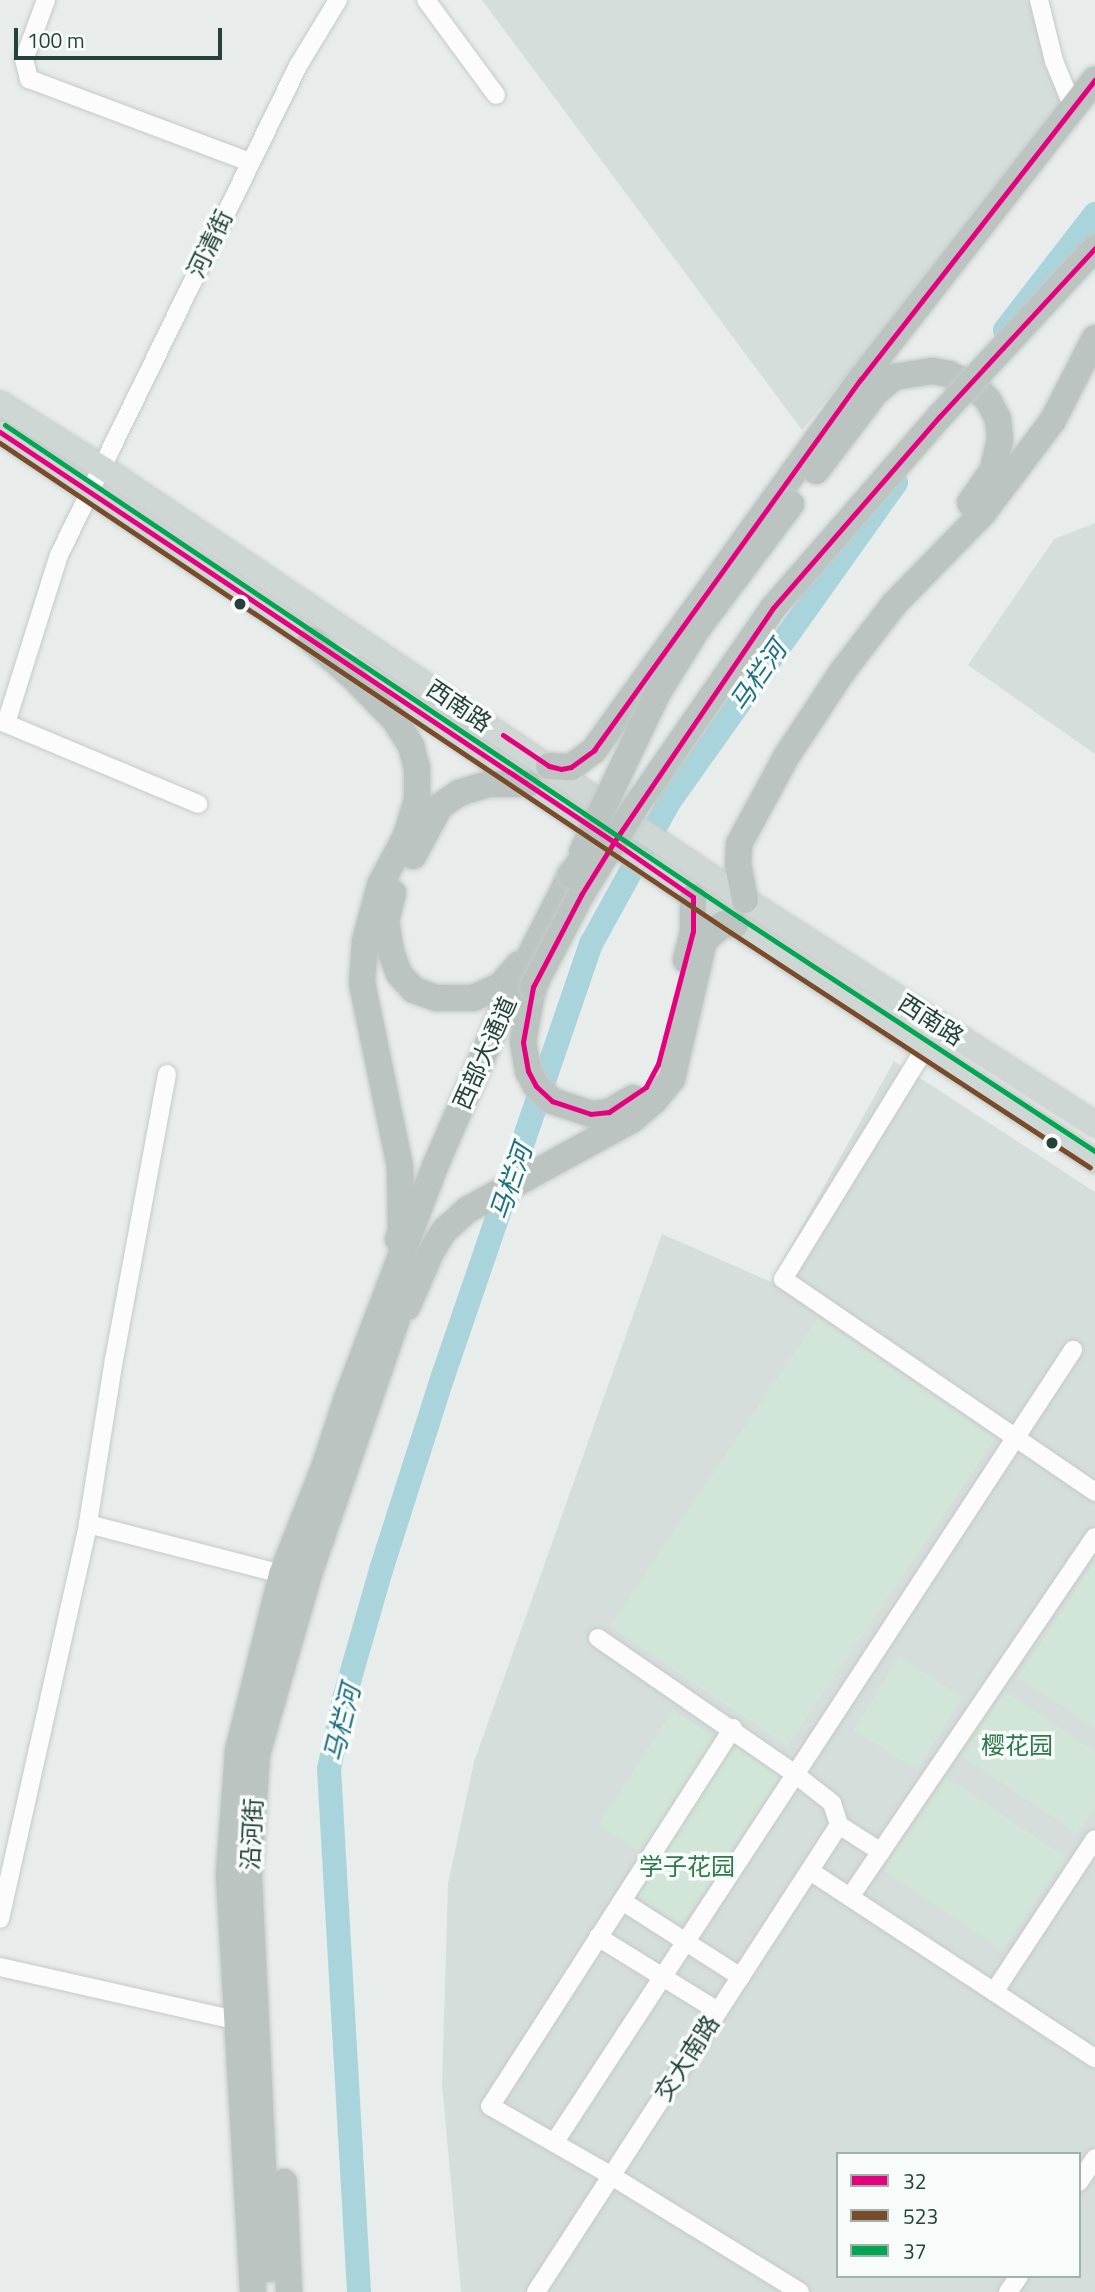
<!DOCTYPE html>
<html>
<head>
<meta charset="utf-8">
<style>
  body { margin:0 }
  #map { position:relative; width:1095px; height:2292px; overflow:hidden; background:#e8edeb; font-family:"Titillium Web","Noto Sans SC",sans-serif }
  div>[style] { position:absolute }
  .built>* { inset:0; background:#d6dedb }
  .green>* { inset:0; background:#d1e6d8; transform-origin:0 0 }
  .river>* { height:24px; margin:-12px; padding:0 12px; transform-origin:12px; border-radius:12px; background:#a9d4db }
  .roads { filter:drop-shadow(0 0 2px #c5cac8) drop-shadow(0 0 2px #c5cac8) }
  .minor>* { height:18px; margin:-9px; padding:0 9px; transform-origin:9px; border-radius:9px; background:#fcfcfc }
  .major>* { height:23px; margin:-11.5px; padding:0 11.5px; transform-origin:11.5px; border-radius:11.5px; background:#cfd7d5 }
  .highway>* { height:26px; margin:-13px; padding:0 13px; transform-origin:13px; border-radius:13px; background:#bcc4c2 }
  .bridges { filter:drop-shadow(0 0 2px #c3ccc9) drop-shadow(0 0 2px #c3ccc9) }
  .highway-bridge>* { height:26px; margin:-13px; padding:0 13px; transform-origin:13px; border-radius:13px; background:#bcc4c2 }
  .bus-1>* { height:5px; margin:-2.5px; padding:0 2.5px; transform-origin:2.5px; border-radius:2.5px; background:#e5007d }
  .bus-2>* { height:5px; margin:-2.5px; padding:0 2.5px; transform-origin:2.5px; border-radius:2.5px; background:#7a4b2a }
  .bus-3>* { height:5px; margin:-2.5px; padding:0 2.5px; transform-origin:2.5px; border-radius:2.5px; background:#00a651 }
  .dots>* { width:19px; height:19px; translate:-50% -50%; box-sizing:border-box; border:4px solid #f7fbf9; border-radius:50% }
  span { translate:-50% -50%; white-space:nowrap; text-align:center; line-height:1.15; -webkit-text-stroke:7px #f7fbf9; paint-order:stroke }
  .street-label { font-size:24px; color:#24423a }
  .park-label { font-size:24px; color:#2d7a4b }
  .water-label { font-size:26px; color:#1c6f80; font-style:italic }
  .legend { position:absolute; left:836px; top:2152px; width:245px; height:126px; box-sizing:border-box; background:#f7fbf9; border:2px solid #a3b1ad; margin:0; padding:9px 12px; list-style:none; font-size:21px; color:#24423a }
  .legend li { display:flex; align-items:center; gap:14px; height:35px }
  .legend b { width:35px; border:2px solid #a3b1ad }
  .scale { position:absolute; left:14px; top:28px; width:208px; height:32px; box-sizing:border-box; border:4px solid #24423a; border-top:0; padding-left:9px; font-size:21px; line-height:24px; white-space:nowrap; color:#24423a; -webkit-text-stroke:5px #f7fbf9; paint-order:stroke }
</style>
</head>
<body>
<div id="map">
  <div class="built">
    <i style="clip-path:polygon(482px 0,1047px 0,1070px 100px,802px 430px)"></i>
    <i style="clip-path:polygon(1095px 523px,1095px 754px,968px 665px,1054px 539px)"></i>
    <i style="clip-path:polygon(evenodd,894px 1061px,1095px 1192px,1095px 2292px,461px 2292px,442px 2084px,448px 1884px,474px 1762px,662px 1234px,771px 1282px,894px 1061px,838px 2154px,1079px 2154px,1079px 2276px,838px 2276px,838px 2154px)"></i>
  </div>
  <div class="green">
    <i style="left:818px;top:1318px;width:214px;height:372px;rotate:34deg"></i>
    <i style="clip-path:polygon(1095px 1561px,1095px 1728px,1018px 1677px)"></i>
    <i style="left:899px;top:1657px;width:75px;height:86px;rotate:32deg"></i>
    <i style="clip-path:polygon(1005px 1692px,1095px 1752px,1095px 1807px,1077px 1833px,962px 1756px)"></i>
    <i style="left:673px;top:1710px;width:54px;height:137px;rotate:33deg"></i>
    <i style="left:732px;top:1744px;width:59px;height:179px;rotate:34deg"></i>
    <i style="left:946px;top:1777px;width:144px;height:112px;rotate:34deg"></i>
  </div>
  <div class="river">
    <i style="left:1005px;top:330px;width:147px;rotate:-52.2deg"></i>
    <i style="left:359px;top:2292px;width:524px;rotate:-93.28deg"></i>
    <i style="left:329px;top:1769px;width:72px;rotate:-77.9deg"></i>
    <i style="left:344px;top:1699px;width:134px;rotate:-74deg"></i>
    <i style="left:381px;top:1570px;width:204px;rotate:-72.3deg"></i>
    <i style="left:443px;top:1376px;width:457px;rotate:-71.1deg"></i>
    <i style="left:591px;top:944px;width:162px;rotate:-61.2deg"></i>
    <i style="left:669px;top:802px;width:392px;rotate:-54.6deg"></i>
  </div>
  <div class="roads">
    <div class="minor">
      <i style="left:46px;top:0;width:63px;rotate:110.4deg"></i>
      <i style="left:24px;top:59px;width:21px;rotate:76deg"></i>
      <i style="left:29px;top:79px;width:236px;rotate:20.6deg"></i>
      <i style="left:426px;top:0;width:118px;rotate:53.6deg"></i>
      <i style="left:1039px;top:0;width:63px;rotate:76.2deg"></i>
      <i style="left:1054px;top:61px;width:50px;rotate:67.6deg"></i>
      <i style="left:0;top:721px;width:215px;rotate:22.7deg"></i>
      <i style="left:6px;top:723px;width:176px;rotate:-72.5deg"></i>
      <i style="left:59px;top:555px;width:544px;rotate:-63.95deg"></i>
      <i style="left:298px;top:66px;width:77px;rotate:-58.8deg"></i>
      <i style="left:924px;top:1050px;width:269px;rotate:121.6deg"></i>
      <i style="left:783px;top:1279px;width:378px;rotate:34.3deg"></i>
      <i style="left:167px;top:1074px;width:290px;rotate:100.5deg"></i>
      <i style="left:114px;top:1359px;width:167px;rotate:99deg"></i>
      <i style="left:88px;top:1524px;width:200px;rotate:14.5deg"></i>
      <i style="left:598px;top:1638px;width:239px;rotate:34.6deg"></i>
      <i style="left:795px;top:1774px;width:47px;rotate:38.1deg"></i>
      <i style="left:832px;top:1803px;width:23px;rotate:72deg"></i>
      <i style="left:839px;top:1825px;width:50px;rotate:32.7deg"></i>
      <i style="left:733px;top:1728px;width:449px;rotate:122.7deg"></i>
      <i style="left:490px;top:2106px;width:138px;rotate:29.9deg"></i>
      <i style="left:610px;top:2175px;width:223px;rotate:31.6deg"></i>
      <i style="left:810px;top:1871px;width:341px;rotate:33.3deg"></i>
      <i style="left:850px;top:1897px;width:435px;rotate:-55.8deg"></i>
      <i style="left:622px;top:1901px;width:141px;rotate:32.6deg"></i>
      <i style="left:0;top:1919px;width:405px;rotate:-77.4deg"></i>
      <i style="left:598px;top:1937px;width:141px;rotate:31.7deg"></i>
      <i style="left:0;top:1967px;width:236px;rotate:12.7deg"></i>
      <i style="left:994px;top:1992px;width:183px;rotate:-56.6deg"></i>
      <i style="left:554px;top:2143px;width:948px;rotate:-56.8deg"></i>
      <i style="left:1079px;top:2182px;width:29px;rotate:-56deg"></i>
      <i style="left:536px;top:2292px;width:557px;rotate:-57.02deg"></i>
      <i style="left:1008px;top:2292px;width:19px;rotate:-55deg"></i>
    </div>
    <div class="major">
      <i style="left:0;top:403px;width:122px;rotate:32.3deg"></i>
      <i style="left:103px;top:468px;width:790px;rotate:33.91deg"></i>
      <i style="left:759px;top:909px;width:399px;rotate:32.6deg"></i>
      <i style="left:0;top:432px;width:392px;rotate:33.8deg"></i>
      <i style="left:355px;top:669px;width:458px;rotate:34deg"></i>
      <i style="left:735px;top:925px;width:430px;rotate:33.2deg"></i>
    </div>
    <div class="highway">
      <i style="left:816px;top:471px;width:99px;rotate:-52.8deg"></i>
      <i style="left:876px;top:392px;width:23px;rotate:-40deg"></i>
      <i style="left:894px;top:377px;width:39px;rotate:-9deg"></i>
      <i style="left:933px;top:371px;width:16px;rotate:11deg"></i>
      <i style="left:949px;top:374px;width:29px;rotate:27deg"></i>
      <i style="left:975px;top:387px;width:18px;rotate:45deg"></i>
      <i style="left:988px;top:400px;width:21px;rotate:62deg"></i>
      <i style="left:998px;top:419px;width:20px;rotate:84deg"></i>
      <i style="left:1000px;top:439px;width:32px;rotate:103deg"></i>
      <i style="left:993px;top:470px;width:40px;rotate:124.9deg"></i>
      <i style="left:311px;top:640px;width:55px;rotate:41.3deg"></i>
      <i style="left:352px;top:676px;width:62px;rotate:45.7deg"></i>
      <i style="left:395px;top:720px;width:31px;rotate:58deg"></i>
      <i style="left:411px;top:746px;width:23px;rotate:75deg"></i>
      <i style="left:417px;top:768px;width:32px;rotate:90deg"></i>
      <i style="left:417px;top:800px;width:38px;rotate:107deg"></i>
      <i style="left:406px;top:836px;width:55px;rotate:118deg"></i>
      <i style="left:380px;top:885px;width:58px;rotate:105deg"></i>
      <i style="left:365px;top:941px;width:42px;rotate:94.1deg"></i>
      <i style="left:362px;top:983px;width:188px;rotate:78.3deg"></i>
      <i style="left:400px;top:1167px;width:63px;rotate:89.1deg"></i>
      <i style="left:401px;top:1230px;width:10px;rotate:107deg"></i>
      <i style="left:549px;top:766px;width:22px;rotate:3deg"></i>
      <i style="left:571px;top:767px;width:29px;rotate:-36deg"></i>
      <i style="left:594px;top:750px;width:457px;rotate:-54.3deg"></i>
      <i style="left:861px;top:379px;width:380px;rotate:-52deg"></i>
      <i style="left:413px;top:856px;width:57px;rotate:-61.6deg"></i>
      <i style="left:440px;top:806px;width:23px;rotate:-34deg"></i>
      <i style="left:459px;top:793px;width:31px;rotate:-17deg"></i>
      <i style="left:489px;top:784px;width:39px"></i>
      <i style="left:393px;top:893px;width:29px;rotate:104deg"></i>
      <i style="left:386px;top:921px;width:31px;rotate:81deg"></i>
      <i style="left:391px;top:952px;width:23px;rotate:70deg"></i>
      <i style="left:399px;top:974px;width:22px;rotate:47deg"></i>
      <i style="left:414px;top:990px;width:23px;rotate:20deg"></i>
      <i style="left:436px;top:998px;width:37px"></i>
      <i style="left:473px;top:998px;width:30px;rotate:-24deg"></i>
      <i style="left:500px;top:986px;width:29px;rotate:-49deg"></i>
      <i style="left:745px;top:900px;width:37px;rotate:-101deg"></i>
      <i style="left:738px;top:864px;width:20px;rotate:-87deg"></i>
      <i style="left:739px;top:844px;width:99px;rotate:-61.6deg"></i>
      <i style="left:786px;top:757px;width:102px;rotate:-56.6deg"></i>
      <i style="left:842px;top:672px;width:87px;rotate:-52.5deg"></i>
      <i style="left:895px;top:603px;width:126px;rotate:-45.6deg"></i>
      <i style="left:983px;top:513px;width:116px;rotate:-53deg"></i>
      <i style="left:1053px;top:420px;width:92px;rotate:-62.9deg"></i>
      <i style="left:686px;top:960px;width:30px;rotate:-76deg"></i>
      <i style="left:693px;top:931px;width:34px;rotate:-90deg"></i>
      <i style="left:533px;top:987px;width:56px;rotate:100.3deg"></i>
      <i style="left:523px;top:1042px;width:29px;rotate:80deg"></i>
      <i style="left:528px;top:1071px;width:17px;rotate:62deg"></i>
      <i style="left:536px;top:1086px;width:22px;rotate:43deg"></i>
      <i style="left:552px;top:1101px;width:41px;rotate:18.4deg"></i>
      <i style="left:591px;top:1114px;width:18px;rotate:-6deg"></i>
      <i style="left:609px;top:1112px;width:28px;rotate:-30deg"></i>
      <i style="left:407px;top:1307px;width:60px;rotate:-66.4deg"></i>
      <i style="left:431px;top:1252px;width:26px;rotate:-58deg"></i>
      <i style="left:445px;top:1230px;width:30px;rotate:-42deg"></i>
      <i style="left:467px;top:1210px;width:189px;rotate:-28.7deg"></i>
      <i style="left:633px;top:1119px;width:28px;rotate:-41deg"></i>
      <i style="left:654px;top:1101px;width:28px;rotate:-51deg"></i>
      <i style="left:672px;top:1079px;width:143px;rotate:-77deg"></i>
      <i style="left:704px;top:940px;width:25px;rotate:-40deg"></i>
      <i style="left:723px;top:924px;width:12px;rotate:5deg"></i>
      <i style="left:284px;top:2182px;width:110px;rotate:87.4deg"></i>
      <i style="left:268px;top:2269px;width:395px;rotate:-92.8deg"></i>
      <i style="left:249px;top:1874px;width:120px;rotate:-86.2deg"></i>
      <i style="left:257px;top:1754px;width:187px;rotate:-73.9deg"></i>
      <i style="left:309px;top:1574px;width:301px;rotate:-71deg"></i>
      <i style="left:253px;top:2292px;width:419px;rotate:-93.3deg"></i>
      <i style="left:229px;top:1874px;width:123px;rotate:-85.8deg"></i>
      <i style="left:238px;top:1751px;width:182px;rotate:-76deg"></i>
      <i style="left:282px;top:1574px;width:114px;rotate:-68.4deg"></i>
      <i style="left:324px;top:1468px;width:74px;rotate:-71.8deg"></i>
      <i style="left:347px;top:1398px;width:250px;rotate:-69.2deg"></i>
      <i style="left:436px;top:1164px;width:176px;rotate:-66.5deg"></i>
      <i style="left:506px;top:1003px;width:144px;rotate:-63.1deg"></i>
    </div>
  </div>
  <div class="bridges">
    <div class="highway-bridge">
      <i style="left:582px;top:852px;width:175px;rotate:-64.6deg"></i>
      <i style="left:657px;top:694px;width:78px;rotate:-58.2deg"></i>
      <i style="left:698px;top:628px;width:155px;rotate:-53.1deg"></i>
      <i style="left:571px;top:875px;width:44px;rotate:-55.2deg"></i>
      <i style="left:533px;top:987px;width:104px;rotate:-62.4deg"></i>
      <i style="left:581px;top:895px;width:101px;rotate:-58.4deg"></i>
      <i style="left:634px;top:809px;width:244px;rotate:-55.3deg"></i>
      <i style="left:773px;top:608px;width:254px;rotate:-49deg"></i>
      <i style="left:940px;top:416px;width:229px;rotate:-47.3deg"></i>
    </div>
  </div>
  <div class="bus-1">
    <i style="left:0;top:432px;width:738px;rotate:33.73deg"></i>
    <i style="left:503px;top:735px;width:55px;rotate:34deg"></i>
    <i style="left:549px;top:766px;width:12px;rotate:14deg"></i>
    <i style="left:561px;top:769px;width:10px;rotate:-11deg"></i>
    <i style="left:571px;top:767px;width:29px;rotate:-36deg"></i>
    <i style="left:594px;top:750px;width:457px;rotate:-54.3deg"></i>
    <i style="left:861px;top:379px;width:380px;rotate:-52deg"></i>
    <i style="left:614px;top:842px;width:96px;rotate:34.8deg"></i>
    <i style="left:693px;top:897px;width:34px;rotate:90deg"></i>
    <i style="left:693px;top:931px;width:138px;rotate:104.7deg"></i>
    <i style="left:658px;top:1064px;width:26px;rotate:118deg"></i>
    <i style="left:646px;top:1087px;width:45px;rotate:146deg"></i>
    <i style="left:609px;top:1112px;width:18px;rotate:174deg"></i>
    <i style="left:591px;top:1114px;width:41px;rotate:-161.6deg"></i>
    <i style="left:552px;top:1101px;width:22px;rotate:-137deg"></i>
    <i style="left:536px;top:1086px;width:17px;rotate:-118deg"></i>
    <i style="left:528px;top:1071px;width:29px;rotate:-100deg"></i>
    <i style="left:523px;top:1042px;width:56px;rotate:-79.7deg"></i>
    <i style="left:533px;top:987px;width:104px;rotate:-62.4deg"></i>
    <i style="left:581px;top:895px;width:62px;rotate:-58.1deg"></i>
    <i style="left:614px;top:842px;width:283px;rotate:-55.8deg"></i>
    <i style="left:773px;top:608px;width:254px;rotate:-49deg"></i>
    <i style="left:940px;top:416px;width:229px;rotate:-47.3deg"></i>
  </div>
  <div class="bus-2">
    <i style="left:0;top:443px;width:879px;rotate:33.82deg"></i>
    <i style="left:730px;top:932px;width:430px;rotate:33.2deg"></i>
  </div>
  <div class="bus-3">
    <i style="left:5px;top:425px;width:885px;rotate:33.85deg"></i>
    <i style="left:740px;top:918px;width:425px;rotate:33.3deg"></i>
  </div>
  <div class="dots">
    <i style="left:240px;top:604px;background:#24423a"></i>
    <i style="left:1052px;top:1143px;background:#24423a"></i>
  </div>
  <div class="street-label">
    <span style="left:210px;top:244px;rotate:-64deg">河清街</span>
    <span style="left:459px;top:706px;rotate:34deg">西南路</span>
    <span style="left:931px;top:1020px;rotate:33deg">西南路</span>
    <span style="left:485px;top:1053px;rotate:-66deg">西部大通道</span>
    <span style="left:252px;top:1834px;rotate:-87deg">沿河街</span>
    <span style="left:687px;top:2058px;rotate:-57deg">交大南路</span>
  </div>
  <div class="park-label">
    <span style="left:1017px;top:1746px">樱花园</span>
    <span style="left:687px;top:1867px">学子花园</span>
  </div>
  <div class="water-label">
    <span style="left:758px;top:676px;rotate:-55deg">马栏河</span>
    <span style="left:511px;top:1182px;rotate:-71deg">马栏河</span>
    <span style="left:342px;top:1723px;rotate:-76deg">马栏河</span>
  </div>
  <ul class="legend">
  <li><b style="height:9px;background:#e5007d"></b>32</li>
  <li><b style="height:9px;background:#7a4b2a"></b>523</li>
  <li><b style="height:9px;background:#00a651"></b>37</li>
  </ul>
  <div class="scale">100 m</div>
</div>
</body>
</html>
